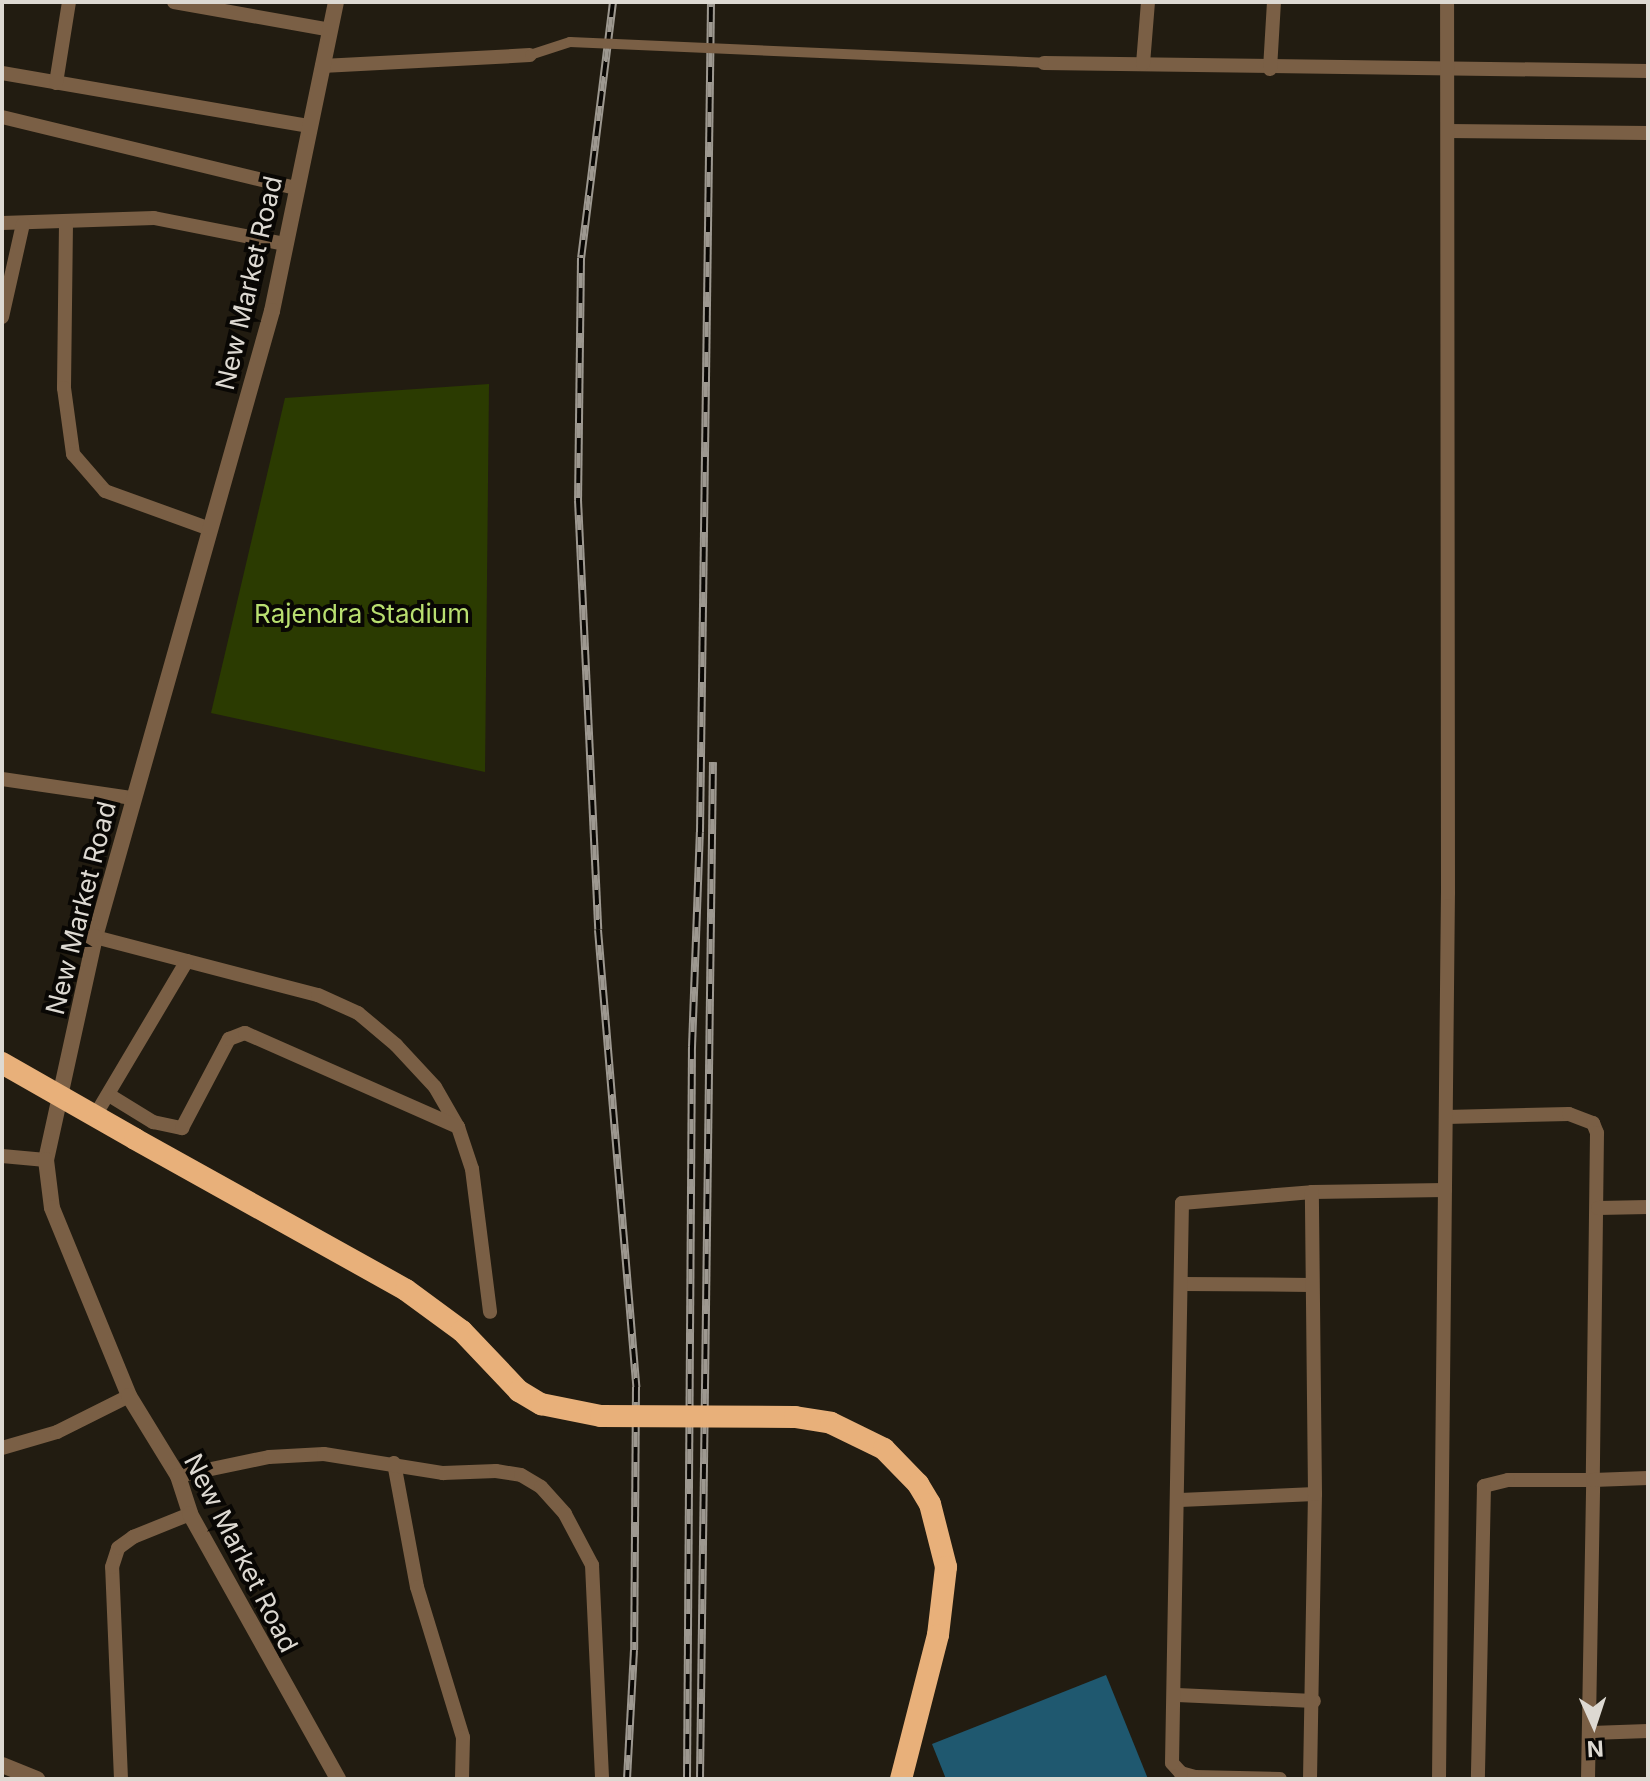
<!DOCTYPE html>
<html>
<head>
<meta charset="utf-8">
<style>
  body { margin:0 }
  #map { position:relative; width:1650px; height:1781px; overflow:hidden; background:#221c11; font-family:Inter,sans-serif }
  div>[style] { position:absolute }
  .green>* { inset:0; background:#2b3b01 }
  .water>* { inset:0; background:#1f586f }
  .minor>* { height:14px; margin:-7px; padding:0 7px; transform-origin:7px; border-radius:7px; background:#7a5f45 }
  .tertiary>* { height:16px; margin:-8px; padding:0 8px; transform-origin:8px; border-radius:8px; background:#7a5f45 }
  .trunk>* { height:22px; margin:-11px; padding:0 11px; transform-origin:11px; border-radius:11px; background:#e8b07a }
  .rail>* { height:8px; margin-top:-4px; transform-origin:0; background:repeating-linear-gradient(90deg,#090704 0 15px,#9d9890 0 30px); box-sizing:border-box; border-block:2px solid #9d9890 }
  .pedestrian-bridge>* { height:10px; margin:-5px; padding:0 5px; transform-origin:5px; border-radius:5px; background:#7a5f45 }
  .trunk-bridge>* { height:22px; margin:-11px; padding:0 11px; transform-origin:11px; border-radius:11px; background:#e8b07a }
  span { translate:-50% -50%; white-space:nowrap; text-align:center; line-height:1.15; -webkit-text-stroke:8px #090704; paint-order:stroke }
  .street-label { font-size:26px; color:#ddd9d2 }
  .park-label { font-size:26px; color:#b9df70 }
  .frame { position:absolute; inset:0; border:4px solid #ddd9d2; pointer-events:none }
  .north { position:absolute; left:1554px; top:1685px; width:80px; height:80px; -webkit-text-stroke:6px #090704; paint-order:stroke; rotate:177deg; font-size:22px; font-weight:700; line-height:32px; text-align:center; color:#ddd9d2 }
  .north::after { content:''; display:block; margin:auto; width:28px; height:36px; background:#ddd9d2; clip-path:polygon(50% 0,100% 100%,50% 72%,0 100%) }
</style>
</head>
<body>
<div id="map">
  <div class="green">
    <i style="clip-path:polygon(489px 384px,485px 772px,211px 713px,285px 398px)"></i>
  </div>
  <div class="water">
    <i style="clip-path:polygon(1106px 1675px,1148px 1779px,946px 1779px,932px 1744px)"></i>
  </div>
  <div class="minor">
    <i style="left:174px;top:2px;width:159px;rotate:10.1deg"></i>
    <i style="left:1044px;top:63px;width:604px;rotate:0.76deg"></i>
    <i style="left:1143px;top:64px;width:62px;rotate:-85.4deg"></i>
    <i style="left:322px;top:66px;width:208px;rotate:-3deg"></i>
    <i style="left:1270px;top:69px;width:67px;rotate:-86.6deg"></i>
    <i style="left:2px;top:73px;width:312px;rotate:9.8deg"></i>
    <i style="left:56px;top:83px;width:82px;rotate:-80.9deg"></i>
    <i style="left:2px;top:117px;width:302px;rotate:13.6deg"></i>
    <i style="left:1448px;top:131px;width:200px;rotate:0.6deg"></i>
    <i style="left:2px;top:223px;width:152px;rotate:-1.9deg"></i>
    <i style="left:154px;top:218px;width:134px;rotate:11.2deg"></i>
    <i style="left:66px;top:223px;width:165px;rotate:90.7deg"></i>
    <i style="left:64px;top:388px;width:67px;rotate:82.2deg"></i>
    <i style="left:73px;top:454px;width:49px;rotate:49.1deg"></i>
    <i style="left:105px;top:491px;width:112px;rotate:19.9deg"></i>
    <i style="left:2px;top:317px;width:95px;rotate:-77.3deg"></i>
    <i style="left:2px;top:779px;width:132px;rotate:8.3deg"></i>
    <i style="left:95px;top:937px;width:230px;rotate:14.6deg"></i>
    <i style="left:318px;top:995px;width:44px;rotate:24.2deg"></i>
    <i style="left:358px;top:1013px;width:50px;rotate:40.1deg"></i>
    <i style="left:396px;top:1045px;width:57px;rotate:47.1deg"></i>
    <i style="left:435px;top:1087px;width:46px;rotate:60.1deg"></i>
    <i style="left:458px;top:1127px;width:44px;rotate:71.6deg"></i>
    <i style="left:472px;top:1169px;width:144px;rotate:82.8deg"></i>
    <i style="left:109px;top:1095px;width:52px;rotate:31.5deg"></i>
    <i style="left:153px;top:1122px;width:30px;rotate:12deg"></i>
    <i style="left:182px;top:1128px;width:101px;rotate:-62.2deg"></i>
    <i style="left:229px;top:1039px;width:17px;rotate:-21deg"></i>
    <i style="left:245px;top:1033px;width:233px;rotate:23.8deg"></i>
    <i style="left:96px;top:1114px;width:178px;rotate:-59.3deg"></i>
    <i style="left:1446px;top:1117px;width:123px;rotate:-1.4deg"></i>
    <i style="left:1569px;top:1114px;width:26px;rotate:21deg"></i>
    <i style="left:1593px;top:1123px;width:11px;rotate:68deg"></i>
    <i style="left:1597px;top:1133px;width:347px;rotate:90.7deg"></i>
    <i style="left:1593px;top:1480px;width:85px;rotate:180deg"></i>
    <i style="left:1508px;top:1480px;width:25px;rotate:166deg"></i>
    <i style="left:1484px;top:1486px;width:293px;rotate:91.2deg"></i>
    <i style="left:2px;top:1156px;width:44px;rotate:5.2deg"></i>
    <i style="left:1598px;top:1208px;width:50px;rotate:-1.1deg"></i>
    <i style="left:1183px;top:1284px;width:128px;rotate:0.4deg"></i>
    <i style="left:2px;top:1448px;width:57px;rotate:-16.2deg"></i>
    <i style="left:57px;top:1432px;width:80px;rotate:-26.6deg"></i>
    <i style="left:394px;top:1463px;width:126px;rotate:79.5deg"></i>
    <i style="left:417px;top:1587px;width:157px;rotate:73deg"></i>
    <i style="left:463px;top:1737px;width:42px;rotate:91.4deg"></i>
    <i style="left:178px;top:1476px;width:93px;rotate:-11.8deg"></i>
    <i style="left:269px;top:1457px;width:55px;rotate:-3.1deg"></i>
    <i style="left:324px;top:1454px;width:121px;rotate:9.1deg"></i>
    <i style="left:443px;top:1473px;width:53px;rotate:-2.2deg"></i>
    <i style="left:496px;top:1471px;width:25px;rotate:9deg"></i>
    <i style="left:521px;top:1475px;width:23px;rotate:31deg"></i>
    <i style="left:541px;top:1487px;width:36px;rotate:48deg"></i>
    <i style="left:565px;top:1514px;width:58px;rotate:62.1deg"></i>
    <i style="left:592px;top:1565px;width:214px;rotate:87.3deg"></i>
    <i style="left:1180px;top:1500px;width:135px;rotate:-2.5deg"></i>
    <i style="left:1177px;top:1695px;width:137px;rotate:2.5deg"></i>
    <i style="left:1591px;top:1733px;width:57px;rotate:-2deg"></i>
    <i style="left:121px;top:1779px;width:212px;rotate:-92.4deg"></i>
    <i style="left:112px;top:1567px;width:20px;rotate:-72deg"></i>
    <i style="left:118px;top:1548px;width:19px;rotate:-36deg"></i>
    <i style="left:133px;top:1537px;width:61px;rotate:-22deg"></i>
    <i style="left:1280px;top:1779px;width:85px;rotate:-178.7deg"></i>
    <i style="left:1195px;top:1777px;width:15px;rotate:-164deg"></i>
    <i style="left:1181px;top:1773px;width:13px;rotate:-132deg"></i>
    <i style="left:1172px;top:1763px;width:560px;rotate:-88.98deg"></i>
    <i style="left:1182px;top:1203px;width:130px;rotate:-4.8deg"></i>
    <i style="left:1312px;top:1192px;width:133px;rotate:-0.9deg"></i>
    <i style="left:1310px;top:1779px;width:285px;rotate:-89deg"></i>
    <i style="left:1315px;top:1494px;width:302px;rotate:-90.6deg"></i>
    <i style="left:1439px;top:1779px;width:886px;rotate:-89.42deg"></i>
    <i style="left:1448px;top:893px;width:891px;rotate:-90.06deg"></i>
    <i style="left:1588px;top:1779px;width:299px;rotate:-89deg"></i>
    <i style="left:1593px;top:1480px;width:55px;rotate:-2.1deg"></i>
  </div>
  <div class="tertiary">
    <i style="left:336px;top:2px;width:316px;rotate:101.7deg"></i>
    <i style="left:272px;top:311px;width:651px;rotate:105.79deg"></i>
    <i style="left:95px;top:937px;width:228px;rotate:102.4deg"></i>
    <i style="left:46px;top:1160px;width:48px;rotate:82.9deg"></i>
    <i style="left:52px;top:1208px;width:203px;rotate:67.7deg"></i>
    <i style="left:129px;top:1396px;width:94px;rotate:58.5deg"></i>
    <i style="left:178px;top:1476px;width:40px;rotate:72deg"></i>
    <i style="left:190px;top:1514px;width:304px;rotate:60.8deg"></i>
    <i style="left:2px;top:1765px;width:38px;rotate:22deg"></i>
  </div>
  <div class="trunk">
    <i style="left:2px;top:1063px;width:153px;rotate:29.7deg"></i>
  </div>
  <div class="rail">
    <i style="left:613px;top:2px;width:258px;rotate:97.1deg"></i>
    <i style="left:581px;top:258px;width:242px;rotate:90.7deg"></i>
    <i style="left:578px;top:500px;width:430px;rotate:87.3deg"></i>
    <i style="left:598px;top:930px;width:459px;rotate:85.2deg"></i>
    <i style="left:636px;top:1387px;width:263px;rotate:90.4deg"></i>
    <i style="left:634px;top:1650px;width:129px;rotate:93.1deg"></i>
    <i style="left:687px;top:1779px;width:732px;rotate:-89.61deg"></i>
    <i style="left:692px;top:1047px;width:215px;rotate:-87.9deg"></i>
    <i style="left:700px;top:832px;width:830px;rotate:-89.24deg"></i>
    <i style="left:700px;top:1779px;width:1017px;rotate:-89.27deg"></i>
  </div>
  <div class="pedestrian-bridge">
    <i style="left:530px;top:55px;width:42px;rotate:-18deg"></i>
    <i style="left:570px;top:42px;width:474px;rotate:2.5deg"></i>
  </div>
  <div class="trunk-bridge">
    <i style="left:135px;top:1139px;width:310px;rotate:29.1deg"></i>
    <i style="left:406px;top:1290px;width:69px;rotate:36.2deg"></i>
    <i style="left:462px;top:1331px;width:83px;rotate:46.5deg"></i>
    <i style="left:519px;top:1391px;width:26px;rotate:31deg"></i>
    <i style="left:541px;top:1404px;width:61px;rotate:11.3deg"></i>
    <i style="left:601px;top:1416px;width:194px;rotate:0.3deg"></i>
    <i style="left:795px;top:1417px;width:36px;rotate:9deg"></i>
    <i style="left:831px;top:1423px;width:59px;rotate:26.1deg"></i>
    <i style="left:884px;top:1449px;width:49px;rotate:45.8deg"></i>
    <i style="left:918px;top:1484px;width:23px;rotate:59deg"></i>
    <i style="left:930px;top:1504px;width:65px;rotate:75.7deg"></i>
    <i style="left:946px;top:1567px;width:68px;rotate:96.7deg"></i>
    <i style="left:938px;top:1635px;width:149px;rotate:104.4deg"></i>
  </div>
  <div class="street-label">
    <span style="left:249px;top:283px;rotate:-77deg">New Market Road</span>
    <span style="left:81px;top:908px;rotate:-76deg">New Market Road</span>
    <span style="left:241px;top:1553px;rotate:63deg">New Market Road</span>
  </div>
  <div class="park-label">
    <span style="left:362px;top:614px">Rajendra Stadium</span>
  </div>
  <div class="frame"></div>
  <div class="north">N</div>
</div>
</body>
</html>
